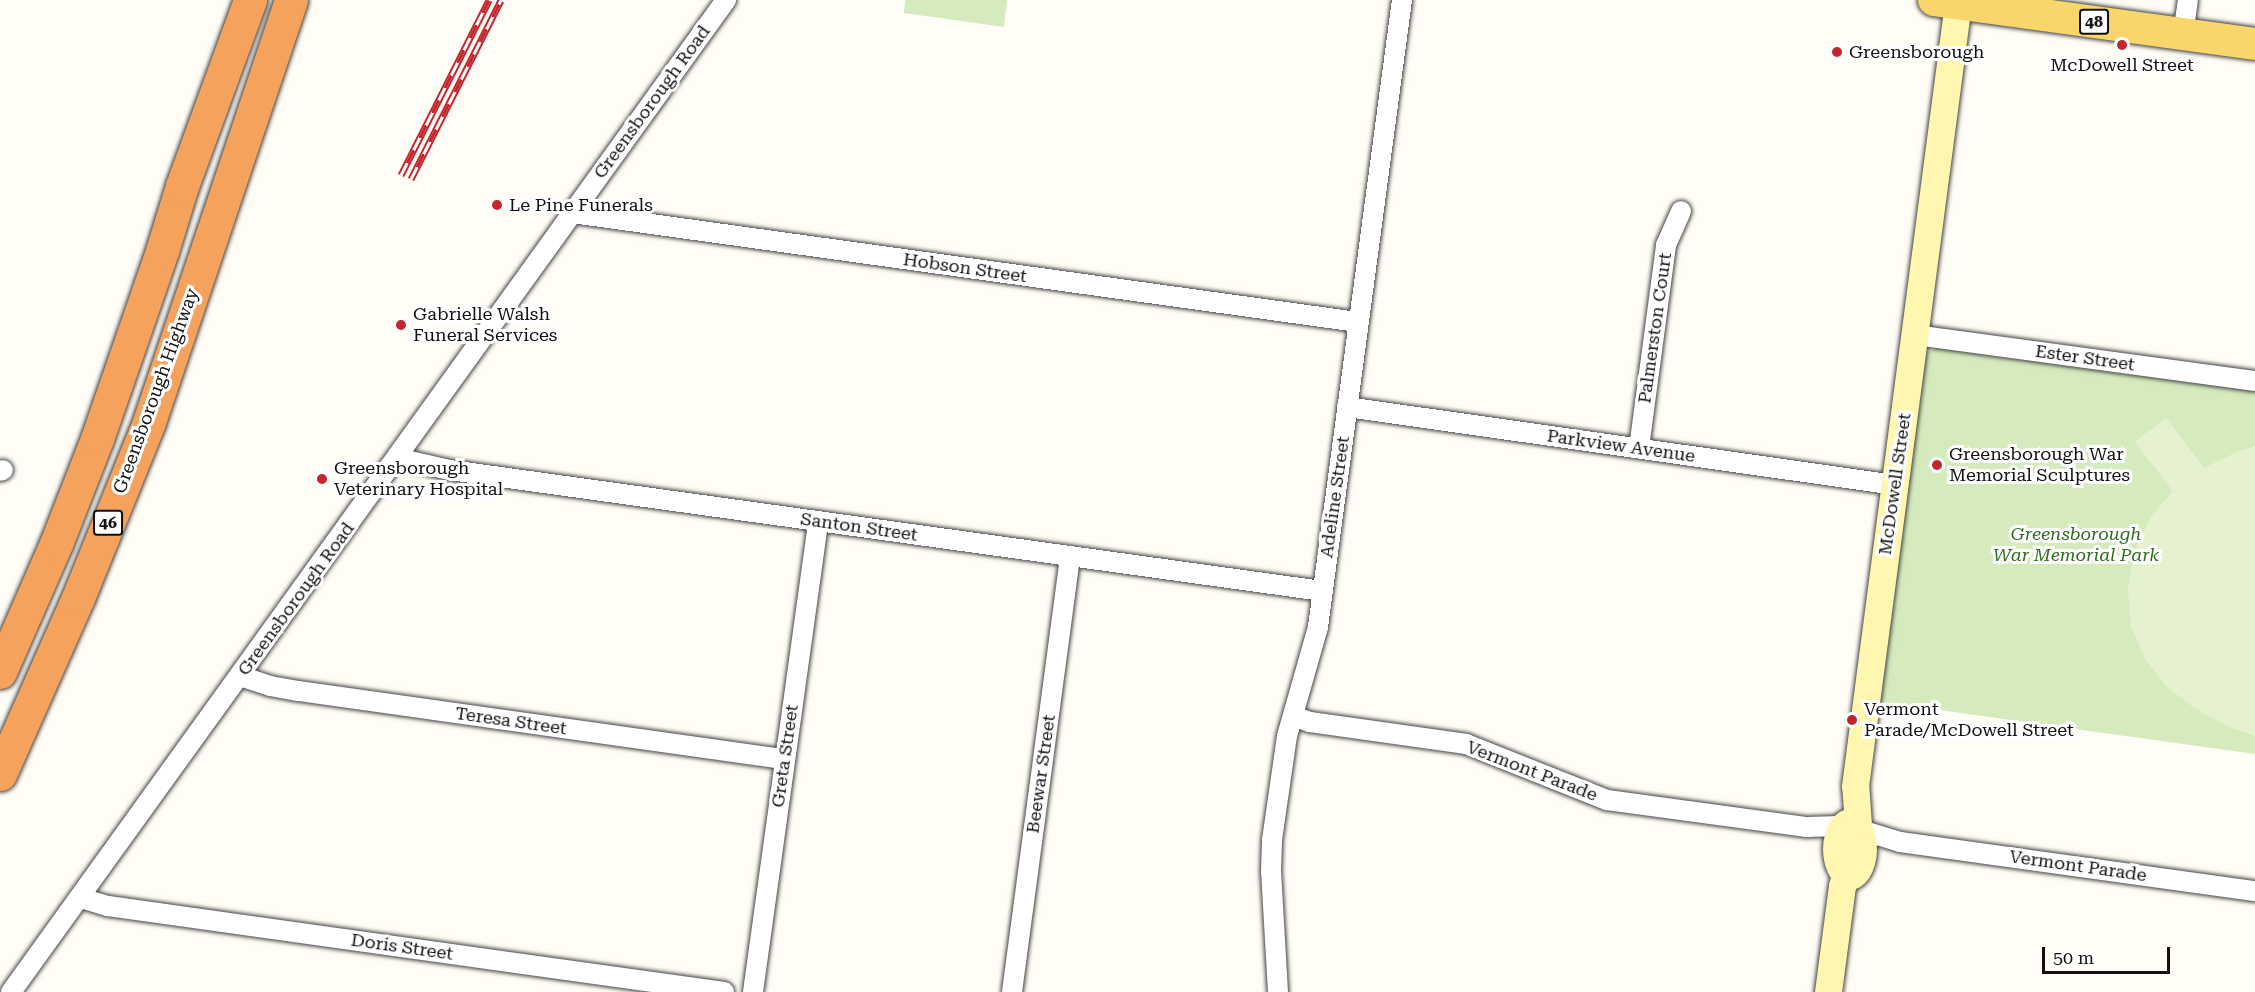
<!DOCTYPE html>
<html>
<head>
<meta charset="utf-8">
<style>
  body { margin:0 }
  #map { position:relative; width:2255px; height:992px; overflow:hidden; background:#fffdf5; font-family:"Roboto Serif",serif }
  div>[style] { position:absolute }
  .green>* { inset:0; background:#d5ebbd }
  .pitch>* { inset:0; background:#e6f2cf }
  .roads { filter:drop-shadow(0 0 2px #444) drop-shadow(0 0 2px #444) }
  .street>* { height:20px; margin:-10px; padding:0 10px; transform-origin:10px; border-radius:10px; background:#fff }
  .secondary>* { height:27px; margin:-13.5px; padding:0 13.5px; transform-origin:13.5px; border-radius:13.5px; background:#fff6b0 }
  .secondary>.ring { margin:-13.5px; padding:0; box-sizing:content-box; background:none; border:27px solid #fff6b0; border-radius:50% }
  .primary>* { height:32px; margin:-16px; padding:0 16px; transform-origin:16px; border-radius:16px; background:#f9d66b }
  .highway>* { height:33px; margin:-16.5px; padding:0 16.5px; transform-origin:16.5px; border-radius:16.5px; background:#f5a25d }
  .rail>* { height:7px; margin-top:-3.5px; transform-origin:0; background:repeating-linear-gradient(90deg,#fff 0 14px,#c4262e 0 28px); box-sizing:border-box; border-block:2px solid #c4262e }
  .dots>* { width:16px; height:16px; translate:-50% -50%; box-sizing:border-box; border:3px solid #fff; border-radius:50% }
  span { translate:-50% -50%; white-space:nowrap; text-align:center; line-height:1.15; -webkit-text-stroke:6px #fff; paint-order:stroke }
  .shield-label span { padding:2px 4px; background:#fff; border:2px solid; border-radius:4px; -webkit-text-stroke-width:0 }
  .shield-label { font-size:16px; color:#111; font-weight:700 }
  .poi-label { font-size:18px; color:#111 }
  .left { translate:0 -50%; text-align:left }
  .street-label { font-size:18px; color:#111 }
  .park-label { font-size:18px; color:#2f6b1f; font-style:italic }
  .scale { position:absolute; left:2042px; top:947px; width:128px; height:27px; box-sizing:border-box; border:3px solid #111; border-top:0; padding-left:8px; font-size:18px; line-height:21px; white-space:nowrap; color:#111; -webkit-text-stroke:4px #fff; paint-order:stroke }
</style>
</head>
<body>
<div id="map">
  <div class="green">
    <i style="clip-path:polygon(905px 0,1007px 0,1004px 27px,904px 13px)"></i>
    <i style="clip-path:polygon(1938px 347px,2255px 390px,2255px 754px,1875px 701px,1923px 355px)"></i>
  </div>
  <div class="pitch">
    <i style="clip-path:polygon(2166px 418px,2204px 468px,2237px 452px,2255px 446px,2255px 736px,2229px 727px,2196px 709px,2168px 688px,2145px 659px,2131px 627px,2128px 589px,2134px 552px,2150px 518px,2173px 491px,2135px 442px)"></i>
  </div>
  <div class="roads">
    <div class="street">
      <i style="left:2183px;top:35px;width:35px;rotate:-82deg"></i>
      <i style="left:572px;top:213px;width:794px;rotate:7.9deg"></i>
      <i style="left:1915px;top:335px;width:343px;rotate:7.7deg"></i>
      <i style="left:1347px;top:407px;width:554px;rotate:8.1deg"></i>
      <i style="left:1639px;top:448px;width:205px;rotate:-82.4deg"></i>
      <i style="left:1666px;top:245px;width:37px;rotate:-66deg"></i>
      <i style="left:397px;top:458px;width:54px;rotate:12.8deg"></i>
      <i style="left:450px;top:470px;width:880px;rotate:7.9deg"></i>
      <i style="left:0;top:471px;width:3px;rotate:-18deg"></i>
      <i style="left:240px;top:676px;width:32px;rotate:18deg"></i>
      <i style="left:270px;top:686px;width:29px;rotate:10deg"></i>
      <i style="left:299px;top:691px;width:490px;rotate:8deg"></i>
      <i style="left:1294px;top:716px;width:17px;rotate:21deg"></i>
      <i style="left:1310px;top:722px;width:158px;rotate:8deg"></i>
      <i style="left:1466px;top:744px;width:152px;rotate:21.7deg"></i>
      <i style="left:1607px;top:800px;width:202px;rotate:7.7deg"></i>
      <i style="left:1807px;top:827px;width:32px;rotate:-2deg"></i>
      <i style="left:1861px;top:830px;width:41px;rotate:17.1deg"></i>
      <i style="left:1900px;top:842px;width:358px;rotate:7.9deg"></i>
      <i style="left:81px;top:898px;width:28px;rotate:17deg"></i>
      <i style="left:108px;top:906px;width:622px;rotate:7.95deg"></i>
      <i style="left:11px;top:992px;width:1223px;rotate:-54.22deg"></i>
      <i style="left:753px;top:992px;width:475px;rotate:-82.1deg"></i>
      <i style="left:1012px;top:992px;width:440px;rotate:-82.4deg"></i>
      <i style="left:1278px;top:992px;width:122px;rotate:-93.3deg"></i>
      <i style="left:1271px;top:870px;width:30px;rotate:-88deg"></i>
      <i style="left:1272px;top:840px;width:105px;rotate:-81.8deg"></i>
      <i style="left:1287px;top:736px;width:113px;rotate:-74.1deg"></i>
      <i style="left:1318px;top:627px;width:633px;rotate:-82.37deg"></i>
    </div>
    <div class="secondary">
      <i class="ring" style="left:1836px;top:822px;width:-1px;height:-1px"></i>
      <i style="left:1858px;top:825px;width:39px;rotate:-94deg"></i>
      <i style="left:1855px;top:786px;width:790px;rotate:-82.51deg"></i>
      <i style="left:1828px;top:992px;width:107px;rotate:-82.5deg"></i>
      <i style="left:1842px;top:886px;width:40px;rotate:-74deg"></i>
    </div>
    <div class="primary">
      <i style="left:1934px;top:0;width:324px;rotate:7.8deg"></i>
    </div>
    <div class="highway">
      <i style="left:0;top:672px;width:140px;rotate:-66.4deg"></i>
      <i style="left:56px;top:544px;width:113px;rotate:-68.7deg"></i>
      <i style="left:97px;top:439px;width:199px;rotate:-70.9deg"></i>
      <i style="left:162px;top:251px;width:68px;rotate:-72.9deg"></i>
      <i style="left:182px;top:186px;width:198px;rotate:-69.9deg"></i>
      <i style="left:0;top:774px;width:193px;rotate:-66.1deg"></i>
      <i style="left:78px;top:598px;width:190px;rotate:-68deg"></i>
      <i style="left:149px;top:422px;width:445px;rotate:-71.4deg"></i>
    </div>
  </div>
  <div class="rail">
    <i style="left:401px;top:175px;width:196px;rotate:-63.3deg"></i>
    <i style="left:411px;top:179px;width:200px;rotate:-63.3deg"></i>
  </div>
  <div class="dots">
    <i style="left:2122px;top:45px;background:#c4262e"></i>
    <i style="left:1837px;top:52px;background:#c4262e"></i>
    <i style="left:497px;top:205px;background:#c4262e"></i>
    <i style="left:401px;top:325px;background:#c4262e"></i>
    <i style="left:1937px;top:465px;background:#c4262e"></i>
    <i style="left:322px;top:479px;background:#c4262e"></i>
    <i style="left:1852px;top:720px;background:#c4262e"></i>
  </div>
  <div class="shield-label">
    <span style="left:2094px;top:22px">48</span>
    <span style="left:108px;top:523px">46</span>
  </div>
  <div class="poi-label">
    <span class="left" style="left:1849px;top:52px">Greensborough</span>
    <span style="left:2122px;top:65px">McDowell Street</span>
    <span class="left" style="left:509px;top:205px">Le Pine Funerals</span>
    <span class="left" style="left:413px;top:325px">Gabrielle Walsh<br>Funeral Services</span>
    <span class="left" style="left:1949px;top:465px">Greensborough War<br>Memorial Sculptures</span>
    <span class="left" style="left:334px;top:479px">Greensborough<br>Veterinary Hospital</span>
    <span class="left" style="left:1864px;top:720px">Vermont<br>Parade/McDowell Street</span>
  </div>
  <div class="street-label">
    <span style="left:652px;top:102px;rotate:-54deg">Greensborough Road</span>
    <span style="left:965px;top:268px;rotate:8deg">Hobson Street</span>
    <span style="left:1655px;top:328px;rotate:-82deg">Palmerston Court</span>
    <span style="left:2085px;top:358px;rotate:8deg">Ester Street</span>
    <span style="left:156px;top:391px;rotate:-70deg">Greensborough Highway</span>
    <span style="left:1621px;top:446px;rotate:8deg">Parkview Avenue</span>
    <span style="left:1895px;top:484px;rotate:-82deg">McDowell Street</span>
    <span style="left:1335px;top:497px;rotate:-82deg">Adeline Street</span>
    <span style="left:859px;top:527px;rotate:8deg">Santon Street</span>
    <span style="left:296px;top:599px;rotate:-54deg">Greensborough Road</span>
    <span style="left:511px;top:721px;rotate:8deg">Teresa Street</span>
    <span style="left:785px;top:756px;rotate:-82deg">Greta Street</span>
    <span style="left:1532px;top:771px;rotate:21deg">Vermont Parade</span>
    <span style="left:1041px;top:774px;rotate:-82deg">Beewar Street</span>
    <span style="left:2078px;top:866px;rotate:8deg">Vermont Parade</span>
    <span style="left:402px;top:947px;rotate:8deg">Doris Street</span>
  </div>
  <div class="park-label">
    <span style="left:2076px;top:545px">Greensborough<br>War Memorial Park</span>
  </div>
  <div class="scale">50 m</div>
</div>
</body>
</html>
